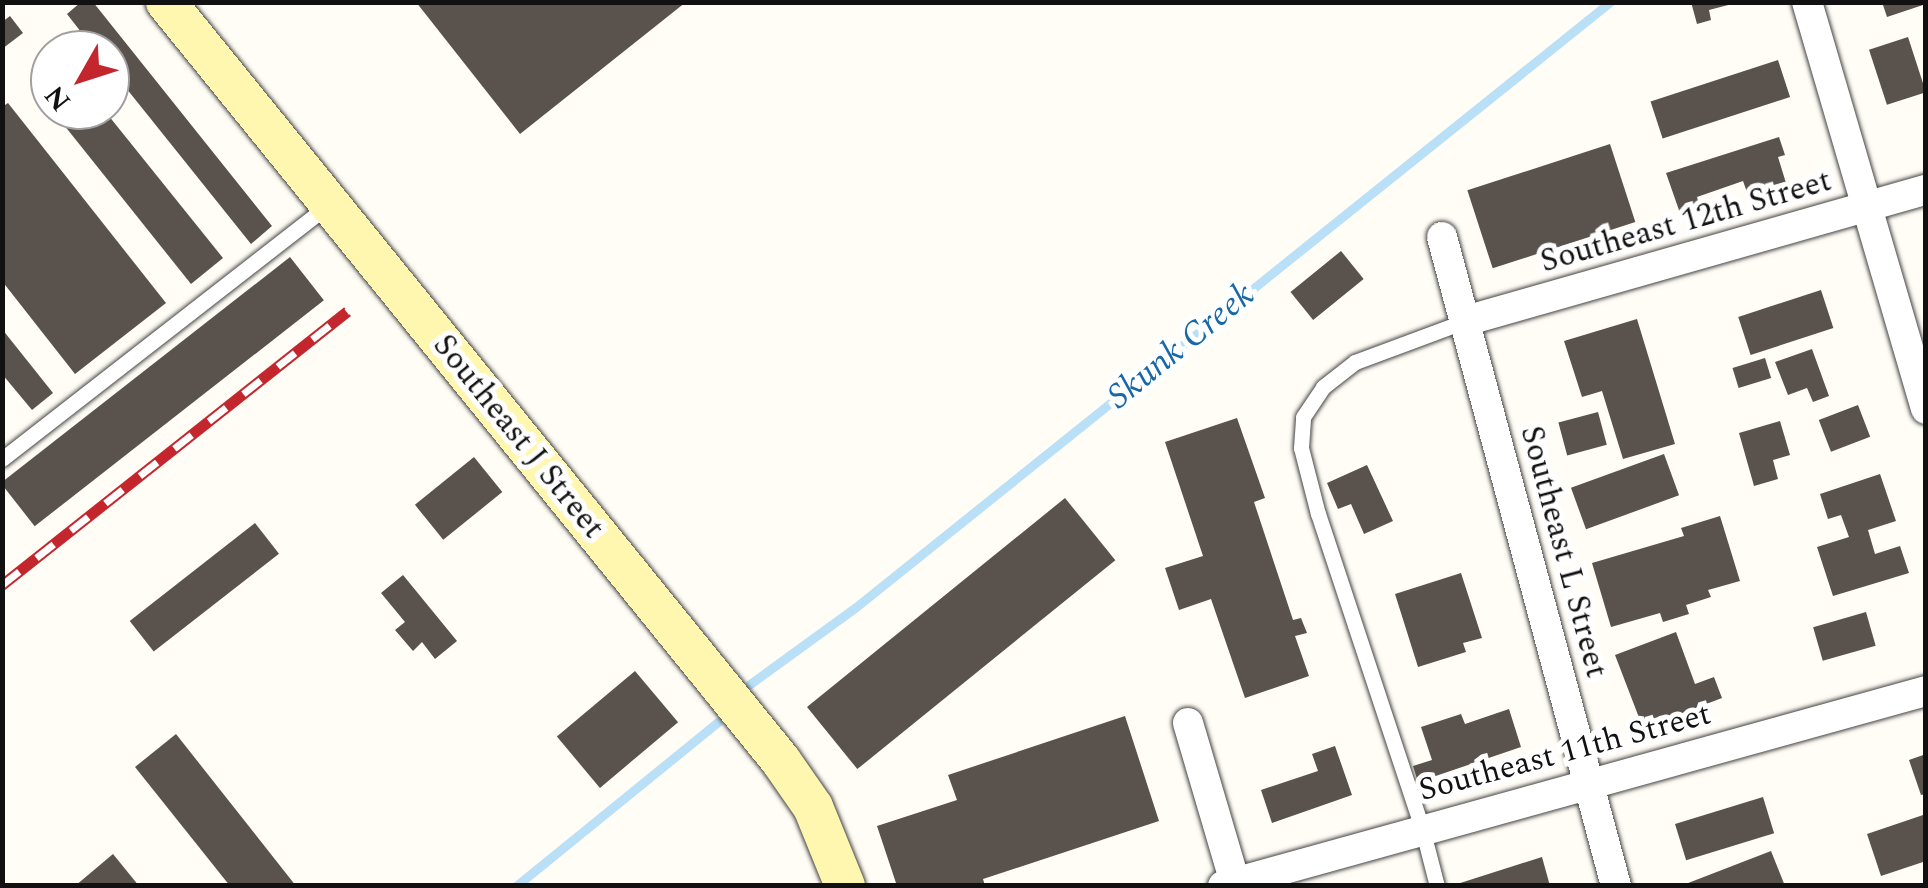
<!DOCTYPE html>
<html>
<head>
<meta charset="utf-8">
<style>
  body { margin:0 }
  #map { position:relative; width:1928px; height:888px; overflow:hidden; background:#fffdf5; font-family:Spectral,serif }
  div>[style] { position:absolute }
  .stream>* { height:9px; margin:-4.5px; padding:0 4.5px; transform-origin:4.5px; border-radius:4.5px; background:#b9e0f7 }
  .building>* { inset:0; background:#5a524d; transform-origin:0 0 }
  .roads { filter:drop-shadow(0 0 2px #444) drop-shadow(0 0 2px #444) }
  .lane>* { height:15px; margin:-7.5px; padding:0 7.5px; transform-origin:7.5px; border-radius:7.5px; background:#fff }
  .street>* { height:30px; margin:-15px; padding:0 15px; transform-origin:15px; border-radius:15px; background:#fff }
  .secondary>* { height:40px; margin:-20px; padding:0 20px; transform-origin:20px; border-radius:20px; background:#fff6b0 }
  .rail>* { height:11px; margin-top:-5.5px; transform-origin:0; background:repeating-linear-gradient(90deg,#fff 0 22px,#c4262e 0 44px); box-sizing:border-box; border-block:2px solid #c4262e }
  span { translate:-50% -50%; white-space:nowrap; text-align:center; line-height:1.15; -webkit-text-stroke:10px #fff; paint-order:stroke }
  .street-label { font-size:32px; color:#111 }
  .water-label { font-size:35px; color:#1768a6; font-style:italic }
  .frame { position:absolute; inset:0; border:5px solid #111; pointer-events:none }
  .north { position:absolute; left:30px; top:30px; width:100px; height:100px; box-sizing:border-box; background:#fff; border:2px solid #a0a0a0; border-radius:50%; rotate:231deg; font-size:28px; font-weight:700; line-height:40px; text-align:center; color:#111 }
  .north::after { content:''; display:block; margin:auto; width:35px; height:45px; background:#c4262e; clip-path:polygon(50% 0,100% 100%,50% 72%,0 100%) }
</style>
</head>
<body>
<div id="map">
  <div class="stream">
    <i style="left:750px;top:684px;width:131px;rotate:-36deg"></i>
    <i style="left:856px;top:607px;width:967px;rotate:-38.74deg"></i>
    <i style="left:516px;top:886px;width:260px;rotate:-39.1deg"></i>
  </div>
  <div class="building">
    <i style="clip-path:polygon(81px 2px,93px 2px,272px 226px,251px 244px,110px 68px,110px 50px,95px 50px,67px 14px)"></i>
    <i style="clip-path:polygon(416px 2px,686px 2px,520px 134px)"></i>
    <i style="clip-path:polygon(1691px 2px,1732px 2px,1732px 4px,1709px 10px,1711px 20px,1697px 24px)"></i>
    <i style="clip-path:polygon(1882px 2px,1926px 2px,1926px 4px,1887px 17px)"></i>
    <i style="clip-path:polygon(10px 16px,23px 33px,2px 49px,2px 22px)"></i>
    <i style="left:1908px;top:37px;width:58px;height:41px;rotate:72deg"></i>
    <i style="left:1778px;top:60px;width:39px;height:134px;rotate:72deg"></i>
    <i style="clip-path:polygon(50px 69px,50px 108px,31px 84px)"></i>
    <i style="clip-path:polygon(8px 103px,166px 303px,75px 374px,2px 281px,2px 107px)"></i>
    <i style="clip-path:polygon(52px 110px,104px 110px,223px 258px,191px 284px)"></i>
    <i style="clip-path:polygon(1779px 137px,1785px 155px,1778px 157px,1786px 183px,1748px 195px,1743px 181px,1697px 197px,1700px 207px,1680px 213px,1666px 173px)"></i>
    <i style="left:1610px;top:144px;width:82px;height:150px;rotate:72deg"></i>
    <i style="left:1341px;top:251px;width:36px;height:65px;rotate:51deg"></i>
    <i style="left:290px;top:257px;width:55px;height:367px;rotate:52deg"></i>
    <i style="left:1821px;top:290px;width:40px;height:87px;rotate:72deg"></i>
    <i style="clip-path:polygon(1637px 319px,1675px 444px,1623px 459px,1602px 391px,1582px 397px,1564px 341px)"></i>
    <i style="clip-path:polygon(2px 329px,53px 393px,32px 410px,2px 374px)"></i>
    <i style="clip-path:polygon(1812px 349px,1829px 396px,1813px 402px,1807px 388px,1788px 395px,1775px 362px)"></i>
    <i style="left:1765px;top:358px;width:21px;height:34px;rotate:73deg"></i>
    <i style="left:1858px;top:405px;width:34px;height:42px;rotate:69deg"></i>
    <i style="left:1598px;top:412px;width:34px;height:41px;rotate:75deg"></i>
    <i style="clip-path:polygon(1237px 418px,1265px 498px,1254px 502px,1293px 620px,1301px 618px,1307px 633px,1295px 636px,1309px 676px,1245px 698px,1211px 599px,1179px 610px,1165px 568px,1203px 556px,1165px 442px)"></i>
    <i style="clip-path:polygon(1780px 421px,1790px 455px,1773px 460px,1778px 479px,1754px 486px,1739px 433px)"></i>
    <i style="left:1664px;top:454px;width:44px;height:99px;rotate:70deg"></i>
    <i style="left:474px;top:457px;width:45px;height:76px;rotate:51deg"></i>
    <i style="clip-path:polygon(1367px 465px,1393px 521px,1364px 534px,1351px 504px,1338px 509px,1327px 483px)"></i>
    <i style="clip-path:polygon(1880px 474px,1896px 521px,1868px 530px,1875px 554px,1900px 546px,1909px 573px,1833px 596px,1817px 547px,1849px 537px,1841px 515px,1828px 519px,1820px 494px)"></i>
    <i style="left:1065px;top:498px;width:80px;height:332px;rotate:51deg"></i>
    <i style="clip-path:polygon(1720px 516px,1740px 581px,1708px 590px,1711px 597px,1686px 605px,1689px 614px,1663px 622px,1660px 613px,1611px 627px,1592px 563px,1684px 536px,1681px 528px)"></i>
    <i style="left:255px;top:523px;width:39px;height:159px;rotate:52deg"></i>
    <i style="clip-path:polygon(1461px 573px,1482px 638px,1463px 643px,1466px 652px,1418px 667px,1395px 594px)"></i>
    <i style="clip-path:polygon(403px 575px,457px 641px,435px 659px,422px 642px,413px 651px,395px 630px,405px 622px,381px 593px)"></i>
    <i style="left:1866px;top:612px;width:35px;height:55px;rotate:74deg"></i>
    <i style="clip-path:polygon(1676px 632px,1695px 684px,1714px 677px,1722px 698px,1643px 728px,1615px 655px)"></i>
    <i style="left:635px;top:671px;width:67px;height:102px;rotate:50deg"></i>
    <i style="clip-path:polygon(1509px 709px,1521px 747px,1418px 782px,1413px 766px,1432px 760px,1421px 727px,1461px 714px,1465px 724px)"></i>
    <i style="clip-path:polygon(1125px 716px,1159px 821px,983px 879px,985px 886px,897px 886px,877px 826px,957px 800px,948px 775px)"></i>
    <i style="clip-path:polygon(176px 734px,296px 886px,230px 886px,135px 767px)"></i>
    <i style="clip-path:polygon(1335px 746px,1352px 795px,1272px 823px,1261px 790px,1318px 771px,1312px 754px)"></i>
    <i style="clip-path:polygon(1926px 754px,1926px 794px,1921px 795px,1909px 760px)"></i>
    <i style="left:1763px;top:797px;width:38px;height:92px;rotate:73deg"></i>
    <i style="clip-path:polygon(1926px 814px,1926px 861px,1881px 876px,1867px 834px)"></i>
    <i style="clip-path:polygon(1771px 851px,1785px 886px,1683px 886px,1683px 885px)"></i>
    <i style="clip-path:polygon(113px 854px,139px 886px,75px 886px)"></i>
    <i style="clip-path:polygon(1542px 857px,1550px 886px,1454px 886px,1454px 885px)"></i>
  </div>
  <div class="roads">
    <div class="lane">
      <i style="left:2px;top:459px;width:415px;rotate:-37.9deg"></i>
      <i style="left:1437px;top:886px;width:60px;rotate:-104.5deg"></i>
      <i style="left:1422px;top:828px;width:331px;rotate:-108.3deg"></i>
      <i style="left:1318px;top:514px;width:68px;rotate:-104.4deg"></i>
      <i style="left:1301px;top:448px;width:31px;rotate:-86deg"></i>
      <i style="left:1303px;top:417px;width:36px;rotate:-56deg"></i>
      <i style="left:1323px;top:387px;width:41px;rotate:-38deg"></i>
      <i style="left:1355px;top:362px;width:117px;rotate:-20.4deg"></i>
    </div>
    <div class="street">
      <i style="left:1807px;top:2px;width:424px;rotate:73.7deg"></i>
      <i style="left:1442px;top:237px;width:672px;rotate:74.99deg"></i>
      <i style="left:1465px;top:321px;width:479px;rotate:-15.9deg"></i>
      <i style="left:1188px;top:723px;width:170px;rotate:73.6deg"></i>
      <i style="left:1223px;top:886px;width:730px;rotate:-15.5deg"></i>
    </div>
    <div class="secondary">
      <i style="left:166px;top:2px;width:977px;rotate:50.98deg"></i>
      <i style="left:781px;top:761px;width:56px;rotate:55.2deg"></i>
      <i style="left:813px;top:807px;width:85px;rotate:67.9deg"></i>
    </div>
  </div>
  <div class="rail">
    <i style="left:2px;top:585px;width:441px;rotate:-38.4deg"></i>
  </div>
  <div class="street-label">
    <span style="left:1686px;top:222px;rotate:-16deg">Southeast 12th Street</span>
    <span style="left:518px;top:437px;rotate:51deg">Southeast J Street</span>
    <span style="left:1563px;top:552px;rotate:75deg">Southeast L Street</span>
    <span style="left:1565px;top:753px;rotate:-15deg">Southeast 11th Street</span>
  </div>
  <div class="water-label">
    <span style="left:1181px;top:346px;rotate:-39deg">Skunk Creek</span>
  </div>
  <div class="frame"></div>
  <div class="north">N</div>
</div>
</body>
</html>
